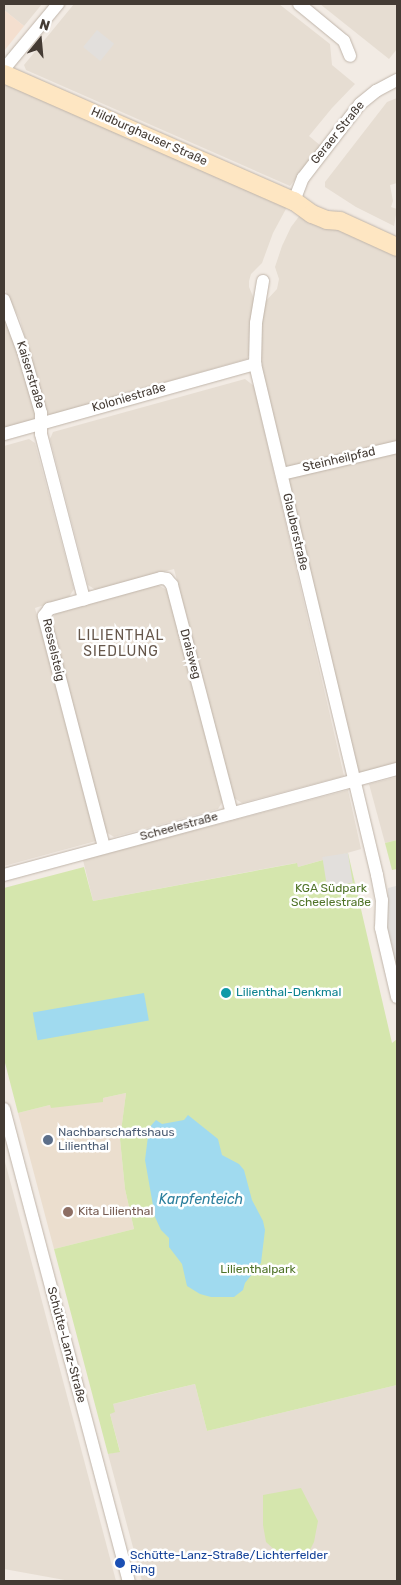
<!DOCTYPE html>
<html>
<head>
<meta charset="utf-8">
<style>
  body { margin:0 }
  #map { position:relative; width:401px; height:1585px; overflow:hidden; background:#f2ebe4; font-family:Rubik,sans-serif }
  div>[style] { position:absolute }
  .residential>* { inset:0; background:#e6ddd2 }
  .commercial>* { inset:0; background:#f4dfcf }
  .education>* { inset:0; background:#ebdece }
  .green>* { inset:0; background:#d5e6ad }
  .parking>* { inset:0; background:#e2dfdc; transform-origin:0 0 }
  .water>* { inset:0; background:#a0daef; transform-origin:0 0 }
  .roads { filter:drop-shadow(0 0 1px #c0b5aa) drop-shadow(0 0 1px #c0b5aa) }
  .minor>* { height:12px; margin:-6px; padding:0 6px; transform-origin:6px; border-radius:6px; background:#fff }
  .secondary>* { height:18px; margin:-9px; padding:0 9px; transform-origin:9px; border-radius:9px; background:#fee6c2 }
  .dots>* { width:14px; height:14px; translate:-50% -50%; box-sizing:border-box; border:2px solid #fff; border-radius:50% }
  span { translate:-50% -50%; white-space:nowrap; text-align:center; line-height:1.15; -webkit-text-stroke:5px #fff; paint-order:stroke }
  .street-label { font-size:12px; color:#443b34 }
  .park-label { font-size:12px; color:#507429 }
  .culture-label { font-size:12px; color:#0d838f }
  .left { translate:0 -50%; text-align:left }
  .service-label { font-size:12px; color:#4e5e75 }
  .education-label { font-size:12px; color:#785e54 }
  .transit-label { font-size:12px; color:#164399 }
  .neighbourhood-label { font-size:14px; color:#66574b; letter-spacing:1px }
  .water-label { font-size:14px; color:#2c7f9d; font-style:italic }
  .frame { position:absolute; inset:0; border:5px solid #443b34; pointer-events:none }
  .north { position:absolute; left:15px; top:15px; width:50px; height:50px; -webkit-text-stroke:4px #fff; paint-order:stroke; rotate:17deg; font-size:14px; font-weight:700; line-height:20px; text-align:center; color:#443b34 }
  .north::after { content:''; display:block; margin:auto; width:18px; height:22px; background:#443b34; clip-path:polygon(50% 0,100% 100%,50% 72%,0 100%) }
</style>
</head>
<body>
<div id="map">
  <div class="residential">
    <i style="clip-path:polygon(4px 4px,42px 4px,24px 26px,4px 10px)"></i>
    <i style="clip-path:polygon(74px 4px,279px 4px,330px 44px,332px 65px,355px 84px,332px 108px,309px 136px,321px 146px,290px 186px,26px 70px,24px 65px)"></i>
    <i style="clip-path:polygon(320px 4px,397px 4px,397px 49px,389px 59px)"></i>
    <i style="clip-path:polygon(4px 84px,7px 84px,287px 207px,273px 233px,262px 263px,251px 274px,249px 281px,249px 287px,254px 299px,249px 355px,247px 359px,50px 415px,45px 412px,20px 320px,4px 288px)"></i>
    <i style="clip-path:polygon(397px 98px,397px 183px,390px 185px,393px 201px,391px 207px,397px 209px,394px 226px,356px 207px,325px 187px,325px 182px,387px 102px)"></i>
    <i style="clip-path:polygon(300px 215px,348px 231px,350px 235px,397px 252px,397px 443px,286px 467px,260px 363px,261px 323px,265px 302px,277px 289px,279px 279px,275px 267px,282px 246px,291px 227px)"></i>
    <i style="clip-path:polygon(4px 312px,36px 415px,33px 420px,4px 428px)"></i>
    <i style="clip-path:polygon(245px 379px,254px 386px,344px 776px,242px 803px,234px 798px,174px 569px,96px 590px,88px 585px,50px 439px,53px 432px)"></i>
    <i style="clip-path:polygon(29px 439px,35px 443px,74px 589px,69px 597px,35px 608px,96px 841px,4px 866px,4px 446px)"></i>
    <i style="clip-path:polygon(397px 451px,397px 765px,359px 774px,288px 478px)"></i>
    <i style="clip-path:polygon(158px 585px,167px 590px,223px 801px,218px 809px,114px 837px,106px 832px,51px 622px,55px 614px)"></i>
    <i style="clip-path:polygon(397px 777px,397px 840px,385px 843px,369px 784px)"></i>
    <i style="clip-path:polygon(348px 790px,361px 849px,298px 867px,296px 863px,93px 901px,83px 860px)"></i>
    <i style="clip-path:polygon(4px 1158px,116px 1581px,70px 1581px,4px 1569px)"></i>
    <i style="clip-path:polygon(195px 1384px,207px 1431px,397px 1385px,397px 1581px,142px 1581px,108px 1454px,120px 1451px,110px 1414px,113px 1404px)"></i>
  </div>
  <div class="commercial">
    <i style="clip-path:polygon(4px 10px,24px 26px,4px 51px)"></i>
  </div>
  <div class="education">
    <i style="clip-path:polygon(126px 1093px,120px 1139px,125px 1189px,134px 1229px,54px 1249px,18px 1113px,50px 1105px,103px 1101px,103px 1098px)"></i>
  </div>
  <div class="green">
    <i style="clip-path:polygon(397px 840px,397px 869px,392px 870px,385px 843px)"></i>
    <i style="clip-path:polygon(348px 853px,392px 1043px,397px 1039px,397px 1385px,207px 1431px,195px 1384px,153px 1394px,113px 1404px,115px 1412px,110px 1414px,120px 1452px,108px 1454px,54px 1249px,134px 1229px,125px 1189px,120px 1139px,126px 1093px,103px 1098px,103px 1102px,51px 1108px,50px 1105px,18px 1113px,4px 1059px,4px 888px,84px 867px,93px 901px,297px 863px,298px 867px)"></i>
    <i style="clip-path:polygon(301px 1488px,318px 1521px,314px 1542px,310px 1550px,301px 1556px,292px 1558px,278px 1553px,266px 1542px,263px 1525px,263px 1495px)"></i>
  </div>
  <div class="parking">
    <i style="left:97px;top:30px;width:22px;height:22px;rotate:39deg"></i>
    <i style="left:348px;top:853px;width:30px;height:26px;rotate:81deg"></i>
    <i style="clip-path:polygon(396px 886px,397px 890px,397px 973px,385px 926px,388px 888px)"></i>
  </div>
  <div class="water">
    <i style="left:144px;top:993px;width:28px;height:113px;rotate:80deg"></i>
    <i style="clip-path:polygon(188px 1115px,218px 1139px,222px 1155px,239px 1164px,244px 1170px,252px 1200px,263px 1221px,265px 1230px,261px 1263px,245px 1283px,243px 1290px,234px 1297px,211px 1297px,200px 1294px,187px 1286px,182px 1264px,169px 1247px,169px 1238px,161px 1230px,155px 1217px,145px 1160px,148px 1136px,147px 1130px,156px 1120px,162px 1124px,184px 1120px)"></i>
  </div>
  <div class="roads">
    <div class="minor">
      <i style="left:299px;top:4px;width:58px;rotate:39.4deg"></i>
      <i style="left:344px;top:41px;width:16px;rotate:68deg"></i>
      <i style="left:4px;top:69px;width:85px;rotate:-50.3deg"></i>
      <i style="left:294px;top:201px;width:25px;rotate:-69deg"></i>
      <i style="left:303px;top:178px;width:93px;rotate:-52.4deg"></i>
      <i style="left:360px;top:104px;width:21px;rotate:-39deg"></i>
      <i style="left:376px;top:91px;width:24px;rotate:-28deg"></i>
      <i style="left:263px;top:281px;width:43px;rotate:99.5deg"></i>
      <i style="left:256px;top:323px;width:41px;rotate:91.4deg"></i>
      <i style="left:255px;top:364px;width:525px;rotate:76.57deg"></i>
      <i style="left:377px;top:875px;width:25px;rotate:79deg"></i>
      <i style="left:382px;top:900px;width:28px;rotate:92deg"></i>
      <i style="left:381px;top:928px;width:71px;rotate:76.9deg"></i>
      <i style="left:4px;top:300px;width:54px;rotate:69.6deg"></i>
      <i style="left:23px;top:351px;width:65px;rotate:73.8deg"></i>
      <i style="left:41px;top:413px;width:21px;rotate:90deg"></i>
      <i style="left:41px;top:434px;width:171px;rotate:75.4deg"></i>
      <i style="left:4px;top:434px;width:261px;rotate:-15.6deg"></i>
      <i style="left:282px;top:474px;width:118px;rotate:-13.2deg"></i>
      <i style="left:104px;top:847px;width:239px;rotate:-104.6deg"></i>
      <i style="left:44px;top:616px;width:9px;rotate:-54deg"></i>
      <i style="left:49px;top:609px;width:116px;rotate:-15.5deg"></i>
      <i style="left:161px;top:578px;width:6px;rotate:9deg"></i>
      <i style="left:167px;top:579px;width:8px;rotate:50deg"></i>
      <i style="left:172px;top:585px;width:236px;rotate:75.3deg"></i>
      <i style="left:4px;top:875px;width:407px;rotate:-15.1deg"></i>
      <i style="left:4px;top:1109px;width:488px;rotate:75.2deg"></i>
    </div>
    <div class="secondary">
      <i style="left:4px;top:74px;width:317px;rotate:23.7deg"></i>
      <i style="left:294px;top:201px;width:22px;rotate:36deg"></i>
      <i style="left:312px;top:214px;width:16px;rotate:22deg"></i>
      <i style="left:327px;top:220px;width:13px;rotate:4deg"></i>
      <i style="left:340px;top:221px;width:63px;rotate:24.5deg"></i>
    </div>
  </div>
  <div class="dots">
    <i style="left:226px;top:993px;background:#0f9aa8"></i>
    <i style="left:48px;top:1140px;background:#5c6f8a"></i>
    <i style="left:68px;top:1212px;background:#8d6e63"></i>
    <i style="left:120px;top:1563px;background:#1a4fb4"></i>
  </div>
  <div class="street-label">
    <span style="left:338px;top:133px;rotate:-51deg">Geraer Straße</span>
    <span style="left:149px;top:137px;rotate:24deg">Hildburghauser Straße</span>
    <span style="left:30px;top:375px;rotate:73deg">Kaiserstraße</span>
    <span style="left:129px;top:398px;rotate:-16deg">Koloniestraße</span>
    <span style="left:339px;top:460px;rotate:-13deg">Steinheilpfad</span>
    <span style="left:295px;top:532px;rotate:77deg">Glauberstraße</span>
    <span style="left:53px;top:650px;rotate:77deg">Resselsteig</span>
    <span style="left:190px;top:654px;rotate:75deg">Draisweg</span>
    <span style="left:179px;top:827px;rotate:-15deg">Scheelestraße</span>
    <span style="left:66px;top:1345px;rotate:75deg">Schütte-Lanz-Straße</span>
  </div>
  <div class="park-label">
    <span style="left:331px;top:896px">KGA Südpark<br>Scheelestraße</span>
    <span style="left:258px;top:1270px">Lilienthalpark</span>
  </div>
  <div class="culture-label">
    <span class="left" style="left:236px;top:993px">Lilienthal-Denkmal</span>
  </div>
  <div class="service-label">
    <span class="left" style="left:58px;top:1140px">Nachbarschaftshaus<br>Lilienthal</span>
  </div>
  <div class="education-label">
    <span class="left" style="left:78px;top:1212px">Kita Lilienthal</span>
  </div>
  <div class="transit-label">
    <span class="left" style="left:130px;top:1563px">Schütte-Lanz-Straße/Lichterfelder<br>Ring</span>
  </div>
  <div class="neighbourhood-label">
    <span style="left:121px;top:644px">LILIENTHAL<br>SIEDLUNG</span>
  </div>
  <div class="water-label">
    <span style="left:201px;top:1200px">Karpfenteich</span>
  </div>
  <div class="frame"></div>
  <div class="north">N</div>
</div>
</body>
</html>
